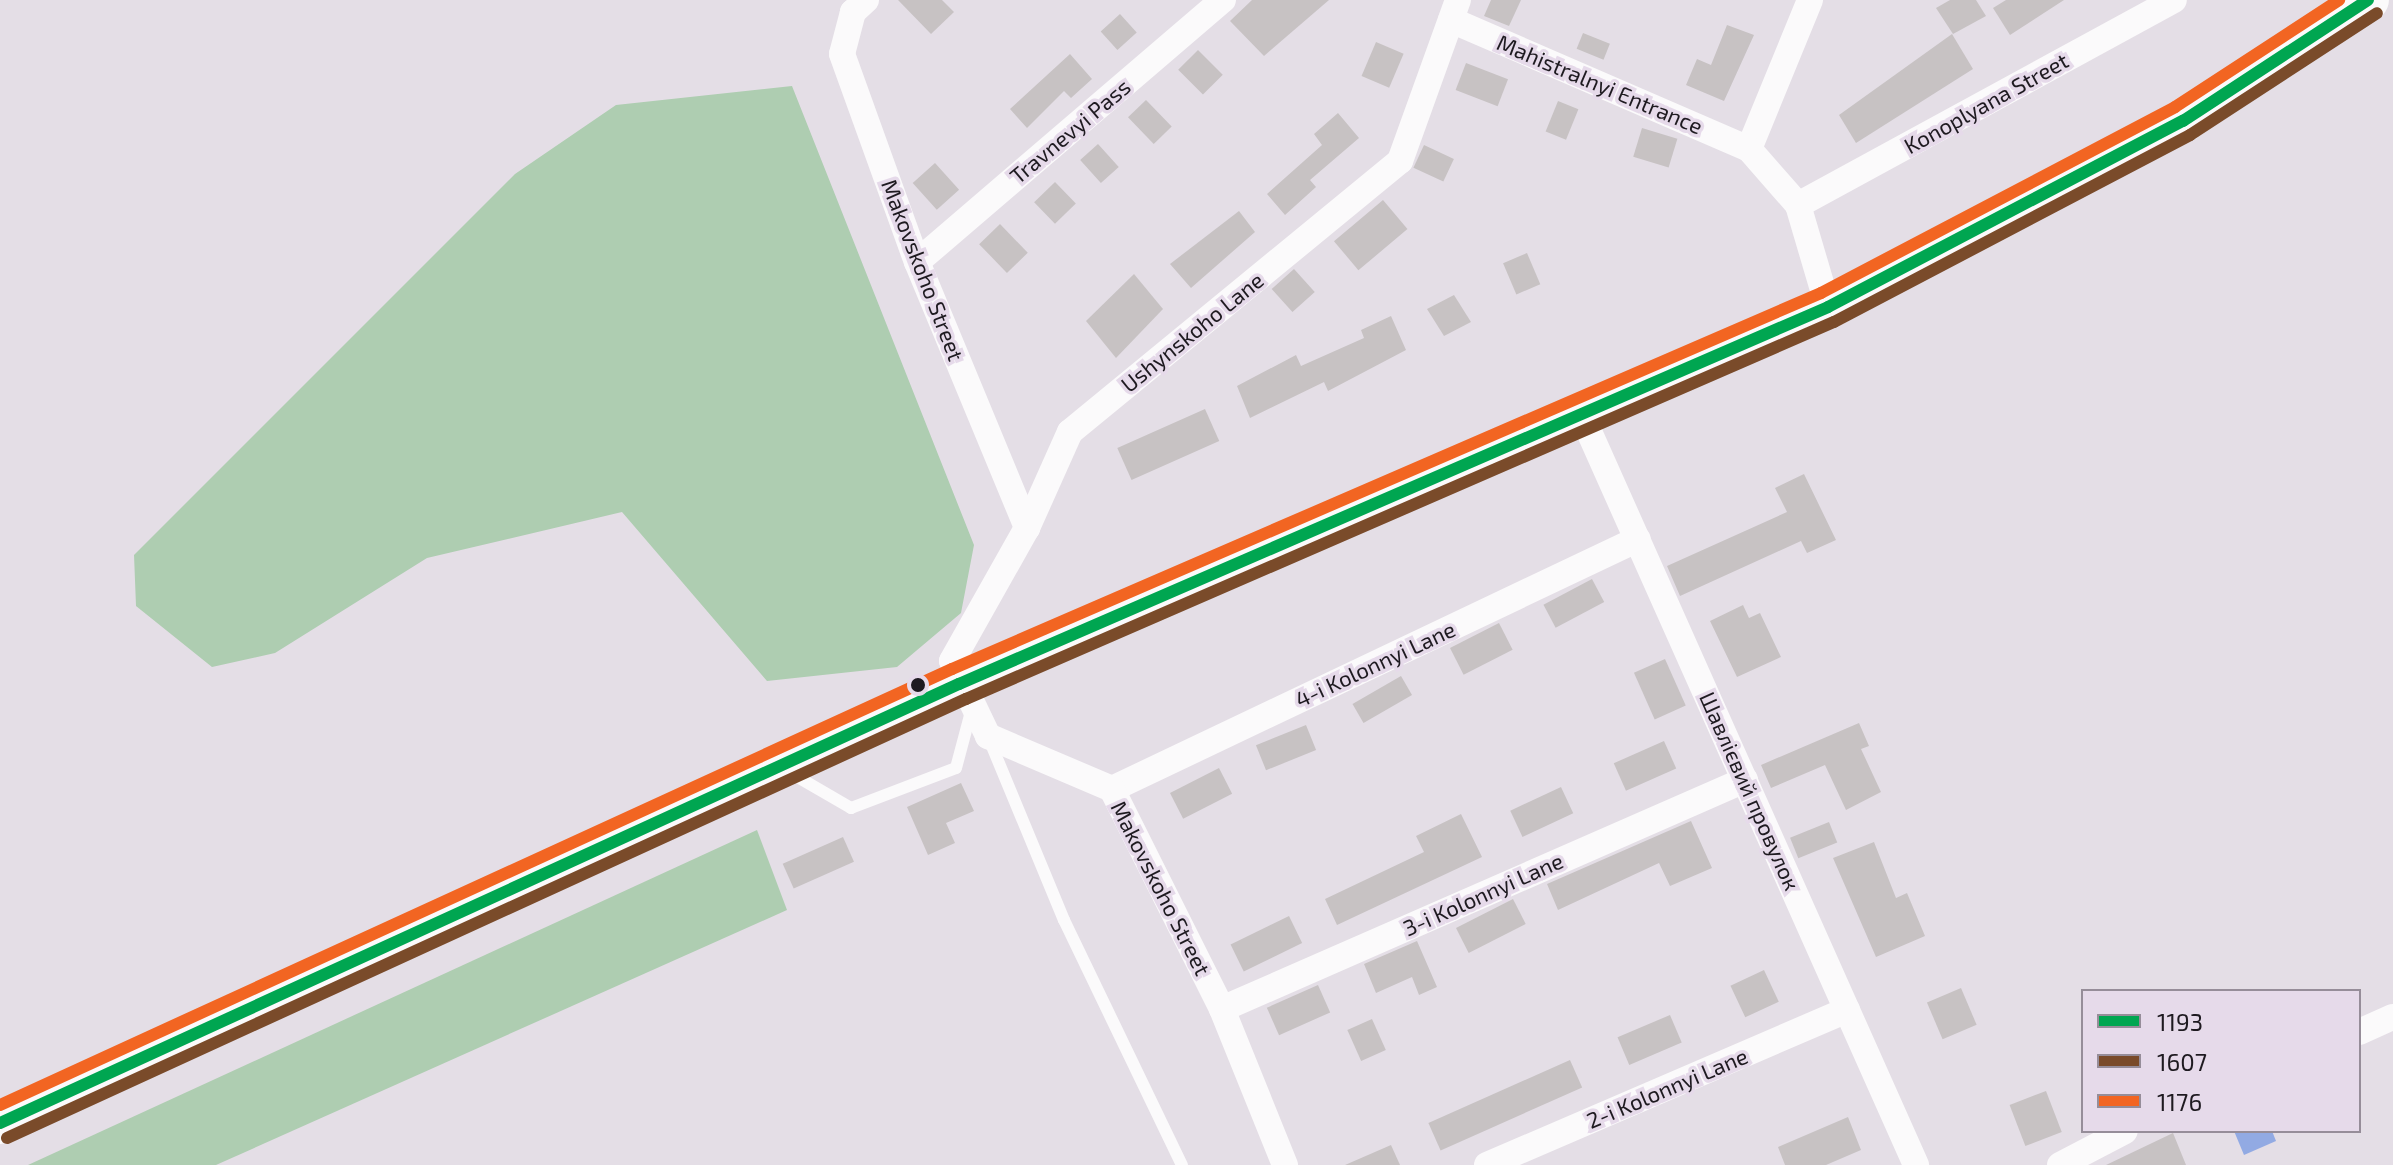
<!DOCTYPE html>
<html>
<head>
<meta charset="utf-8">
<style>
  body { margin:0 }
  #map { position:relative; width:2393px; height:1165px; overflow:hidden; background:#e4dee6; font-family:"Exo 2",sans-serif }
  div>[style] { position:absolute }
  .green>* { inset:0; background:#aecdb1 }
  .water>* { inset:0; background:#92aae3 }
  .building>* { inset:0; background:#c7c2c3; transform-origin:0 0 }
  .service>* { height:12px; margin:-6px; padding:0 6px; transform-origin:6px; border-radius:6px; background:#fbfafb }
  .minor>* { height:26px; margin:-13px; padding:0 13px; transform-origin:13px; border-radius:13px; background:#fbfafb }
  .trunk>* { height:42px; margin:-21px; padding:0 21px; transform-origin:21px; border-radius:21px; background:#fbfafb }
  .bus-1>* { height:12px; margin:-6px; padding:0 6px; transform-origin:6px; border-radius:6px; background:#00a651 }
  .bus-2>* { height:12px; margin:-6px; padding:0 6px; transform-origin:6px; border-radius:6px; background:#7a4b2a }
  .bus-3>* { height:12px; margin:-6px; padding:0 6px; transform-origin:6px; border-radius:6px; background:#f26522 }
  .dots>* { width:22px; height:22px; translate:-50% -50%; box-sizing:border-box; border:4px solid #e6daea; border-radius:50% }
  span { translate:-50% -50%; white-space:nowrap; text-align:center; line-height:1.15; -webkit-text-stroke:7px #e6daea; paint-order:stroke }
  .street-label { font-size:22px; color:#1e1a20 }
  .legend { position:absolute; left:2081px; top:989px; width:280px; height:144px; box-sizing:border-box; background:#e6daea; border:2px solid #968d99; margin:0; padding:10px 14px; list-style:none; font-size:24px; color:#1e1a20 }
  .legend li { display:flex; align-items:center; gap:16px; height:40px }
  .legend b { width:40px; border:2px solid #968d99 }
</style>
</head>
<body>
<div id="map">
  <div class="green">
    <i style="clip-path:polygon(792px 86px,974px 545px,961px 613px,897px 667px,767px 681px,622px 512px,427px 558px,275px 653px,212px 667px,136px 606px,134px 555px,515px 174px,616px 105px)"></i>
    <i style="clip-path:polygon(757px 830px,787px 910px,216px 1165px,28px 1165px)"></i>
  </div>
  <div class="water">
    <i style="clip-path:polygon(2234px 1131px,2272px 1131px,2276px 1141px,2244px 1155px)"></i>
  </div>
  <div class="building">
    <i style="clip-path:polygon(898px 0,942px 0,954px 12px,931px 34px)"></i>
    <i style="clip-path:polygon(1252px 0,1329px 0,1264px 56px,1230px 21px)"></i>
    <i style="clip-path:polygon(1491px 0,1521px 0,1509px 26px,1484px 16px)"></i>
    <i style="clip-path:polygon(1950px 0,1976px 0,1986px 16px,1953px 34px,1936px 8px)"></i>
    <i style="clip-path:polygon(2006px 0,2064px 0,2010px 35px,1993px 8px)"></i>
    <i style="left:1120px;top:14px;width:25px;height:26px;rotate:48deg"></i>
    <i style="clip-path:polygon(1727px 25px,1754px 35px,1724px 101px,1686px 85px,1697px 59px,1711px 65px)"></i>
    <i style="left:1583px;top:33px;width:29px;height:17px;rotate:22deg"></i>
    <i style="clip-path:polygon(1952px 34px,1973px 69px,1856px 143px,1839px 115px)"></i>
    <i style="left:1376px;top:42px;width:30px;height:37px;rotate:23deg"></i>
    <i style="left:1198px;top:50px;width:35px;height:28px;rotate:45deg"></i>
    <i style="clip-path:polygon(1070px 54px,1092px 79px,1071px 98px,1064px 91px,1027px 128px,1010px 109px)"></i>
    <i style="left:1466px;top:63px;width:45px;height:29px;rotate:21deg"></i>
    <i style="left:1146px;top:100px;width:37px;height:25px;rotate:46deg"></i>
    <i style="left:1558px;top:101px;width:22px;height:33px;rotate:22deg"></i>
    <i style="clip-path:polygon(1338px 113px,1359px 138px,1310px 180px,1316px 187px,1285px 215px,1267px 194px,1322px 145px,1314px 134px)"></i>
    <i style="left:1642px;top:128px;width:37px;height:30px;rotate:17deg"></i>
    <i style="left:1098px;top:144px;width:31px;height:24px;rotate:48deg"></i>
    <i style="left:1424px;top:145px;width:33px;height:25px;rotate:25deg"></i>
    <i style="left:935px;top:163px;width:36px;height:30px;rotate:48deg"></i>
    <i style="left:1055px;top:182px;width:30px;height:29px;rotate:46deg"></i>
    <i style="left:1383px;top:200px;width:38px;height:64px;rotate:50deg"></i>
    <i style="clip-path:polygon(1239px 211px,1255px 232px,1191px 288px,1170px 264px)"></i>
    <i style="left:1000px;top:224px;width:40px;height:29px;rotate:46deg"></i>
    <i style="left:1527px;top:253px;width:34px;height:26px;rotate:67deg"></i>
    <i style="left:1294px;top:269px;width:31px;height:30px;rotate:48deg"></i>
    <i style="clip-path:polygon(1134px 274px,1163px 309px,1116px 358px,1086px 321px)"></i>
    <i style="clip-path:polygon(1454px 295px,1471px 322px,1444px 336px,1427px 309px)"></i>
    <i style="clip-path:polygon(1391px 316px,1406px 350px,1328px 391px,1324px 382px,1250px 418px,1237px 386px,1296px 355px,1301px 366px,1364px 338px,1361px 330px)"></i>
    <i style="left:1205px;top:409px;width:35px;height:96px;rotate:66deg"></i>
    <i style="clip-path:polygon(1804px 474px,1836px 540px,1807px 553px,1801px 541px,1680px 596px,1667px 566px,1787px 512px,1775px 488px)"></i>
    <i style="left:1592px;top:579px;width:26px;height:55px;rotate:62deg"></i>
    <i style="clip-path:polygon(1743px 605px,1749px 618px,1760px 613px,1781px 657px,1737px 677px,1710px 621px)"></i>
    <i style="left:1499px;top:623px;width:30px;height:55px;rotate:63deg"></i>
    <i style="left:1665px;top:659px;width:51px;height:34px;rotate:66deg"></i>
    <i style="left:1401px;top:676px;width:22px;height:56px;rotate:60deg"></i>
    <i style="clip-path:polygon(1859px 723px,1869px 746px,1861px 749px,1881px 792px,1846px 810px,1825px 765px,1771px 788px,1761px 765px)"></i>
    <i style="left:1306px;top:725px;width:27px;height:54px;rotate:68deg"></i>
    <i style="left:1664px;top:741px;width:30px;height:55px;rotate:66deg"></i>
    <i style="left:1219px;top:768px;width:29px;height:55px;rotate:63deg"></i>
    <i style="clip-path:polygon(961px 783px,974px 811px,946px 823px,955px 843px,928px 855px,907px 807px)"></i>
    <i style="left:1561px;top:787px;width:29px;height:56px;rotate:65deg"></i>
    <i style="clip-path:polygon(1461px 814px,1482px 857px,1337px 925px,1325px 899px,1424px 852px,1416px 836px)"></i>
    <i style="clip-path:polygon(1691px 821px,1712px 868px,1670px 886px,1659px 863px,1558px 910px,1547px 884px)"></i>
    <i style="left:1829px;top:822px;width:22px;height:42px;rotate:68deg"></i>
    <i style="left:843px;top:837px;width:27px;height:66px;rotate:66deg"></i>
    <i style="clip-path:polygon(1874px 842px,1896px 898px,1907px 893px,1925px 936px,1876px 957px,1833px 858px)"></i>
    <i style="left:1513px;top:899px;width:28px;height:64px;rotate:63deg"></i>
    <i style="left:1289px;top:916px;width:30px;height:65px;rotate:64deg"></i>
    <i style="clip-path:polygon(1417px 941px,1437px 987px,1419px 995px,1412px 977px,1376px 993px,1364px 964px)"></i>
    <i style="left:1764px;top:970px;width:35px;height:37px;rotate:65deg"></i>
    <i style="left:1318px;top:985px;width:30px;height:56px;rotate:66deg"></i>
    <i style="left:1961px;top:988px;width:40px;height:37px;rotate:67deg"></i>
    <i style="left:1670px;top:1015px;width:30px;height:57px;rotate:67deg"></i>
    <i style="left:1372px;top:1019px;width:34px;height:27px;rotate:66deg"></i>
    <i style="left:1570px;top:1060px;width:30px;height:155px;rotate:66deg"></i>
    <i style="left:2046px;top:1091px;width:44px;height:39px;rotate:69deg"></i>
    <i style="clip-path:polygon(1848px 1117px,1861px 1150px,1826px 1165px,1785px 1165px,1778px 1147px)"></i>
    <i style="clip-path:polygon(2173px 1133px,2186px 1165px,2106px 1165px)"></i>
    <i style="clip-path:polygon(1391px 1145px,1400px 1165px,1345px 1165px)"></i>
  </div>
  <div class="service">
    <i style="left:989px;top:739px;width:196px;rotate:67.5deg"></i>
    <i style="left:1064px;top:920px;width:272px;rotate:64.3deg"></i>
    <i style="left:789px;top:772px;width:72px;rotate:30.1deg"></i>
    <i style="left:851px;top:808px;width:112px;rotate:-20.9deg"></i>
    <i style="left:956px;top:768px;width:62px;rotate:-75.1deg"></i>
  </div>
  <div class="minor">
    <i style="left:866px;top:0;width:18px;rotate:137deg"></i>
    <i style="left:853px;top:12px;width:43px;rotate:104.7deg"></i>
    <i style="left:842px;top:54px;width:221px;rotate:70.2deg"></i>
    <i style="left:917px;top:262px;width:288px;rotate:67.5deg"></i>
    <i style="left:1810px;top:0;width:161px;rotate:112.3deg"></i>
    <i style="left:1749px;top:149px;width:74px;rotate:48.8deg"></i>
    <i style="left:1798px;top:205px;width:106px;rotate:73.6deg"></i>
    <i style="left:1451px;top:20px;width:325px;rotate:23.4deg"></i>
    <i style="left:1798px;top:205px;width:428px;rotate:-28.6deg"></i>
    <i style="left:917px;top:262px;width:403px;rotate:-40.6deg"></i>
    <i style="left:1583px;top:418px;width:818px;rotate:65.97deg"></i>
    <i style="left:1112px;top:789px;width:582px;rotate:-25.42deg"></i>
    <i style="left:1222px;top:1009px;width:571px;rotate:-23.65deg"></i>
    <i style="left:2359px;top:1032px;width:37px;rotate:-24deg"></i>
    <i style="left:1285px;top:1165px;width:168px;rotate:-112deg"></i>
    <i style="left:1222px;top:1009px;width:246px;rotate:-116.6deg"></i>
    <i style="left:1112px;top:789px;width:135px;rotate:-156.9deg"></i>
    <i style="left:988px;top:736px;width:83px;rotate:-115.6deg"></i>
    <i style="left:952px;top:661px;width:153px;rotate:-60.6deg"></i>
    <i style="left:1027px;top:528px;width:105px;rotate:-65.9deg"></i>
    <i style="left:1070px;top:432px;width:427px;rotate:-39.4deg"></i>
    <i style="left:1400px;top:161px;width:171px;rotate:-70.2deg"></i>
    <i style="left:1487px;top:1165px;width:392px;rotate:-23.3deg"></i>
    <i style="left:2060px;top:1165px;width:73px;rotate:-27.6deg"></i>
  </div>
  <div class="trunk">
    <i style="left:0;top:1123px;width:1055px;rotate:-24.6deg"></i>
    <i style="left:959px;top:684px;width:947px;rotate:-23.45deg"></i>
    <i style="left:1828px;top:307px;width:401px;rotate:-27.7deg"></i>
    <i style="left:2183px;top:121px;width:221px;rotate:-33.2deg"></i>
  </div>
  <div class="bus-1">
    <i style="left:0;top:1123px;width:1055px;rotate:-24.6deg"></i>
    <i style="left:959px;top:684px;width:947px;rotate:-23.45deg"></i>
    <i style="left:1828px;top:307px;width:401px;rotate:-27.7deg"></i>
    <i style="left:2183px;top:121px;width:221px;rotate:-33.2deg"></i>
  </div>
  <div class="bus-2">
    <i style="left:7px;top:1138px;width:1055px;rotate:-24.6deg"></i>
    <i style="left:966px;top:699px;width:946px;rotate:-23.48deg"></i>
    <i style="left:1834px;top:322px;width:402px;rotate:-27.7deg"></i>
    <i style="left:2190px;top:135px;width:223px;rotate:-33.1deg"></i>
  </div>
  <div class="bus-3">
    <i style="left:0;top:1105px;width:1047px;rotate:-24.61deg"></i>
    <i style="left:952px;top:669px;width:947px;rotate:-23.4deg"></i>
    <i style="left:1821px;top:293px;width:400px;rotate:-27.7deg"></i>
    <i style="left:2175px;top:107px;width:196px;rotate:-33.1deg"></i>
  </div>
  <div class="dots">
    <i style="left:918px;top:685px;background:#1e1a20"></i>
  </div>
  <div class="street-label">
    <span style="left:1600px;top:84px;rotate:23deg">Mahistralnyi Entrance</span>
    <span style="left:1986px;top:103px;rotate:-29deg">Konoplyana Street</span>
    <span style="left:1070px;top:131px;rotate:-40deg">Travnevyi Pass</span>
    <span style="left:923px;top:270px;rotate:69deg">Makovskoho Street</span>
    <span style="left:1192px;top:332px;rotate:-39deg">Ushynskoho Lane</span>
    <span style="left:1375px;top:664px;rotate:-25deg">4-i Kolonnyi Lane</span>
    <span style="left:1750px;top:791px;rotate:66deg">Шавлієвий провулок</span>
    <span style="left:1161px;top:888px;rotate:63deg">Makovskoho Street</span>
    <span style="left:1483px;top:894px;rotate:-24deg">3-i Kolonnyi Lane</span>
    <span style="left:1667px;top:1088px;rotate:-23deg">2-i Kolonnyi Lane</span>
  </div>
  <ul class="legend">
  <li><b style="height:10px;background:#00a651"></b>1193</li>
  <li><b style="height:10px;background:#7a4b2a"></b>1607</li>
  <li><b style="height:10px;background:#f26522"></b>1176</li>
  </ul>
</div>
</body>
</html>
